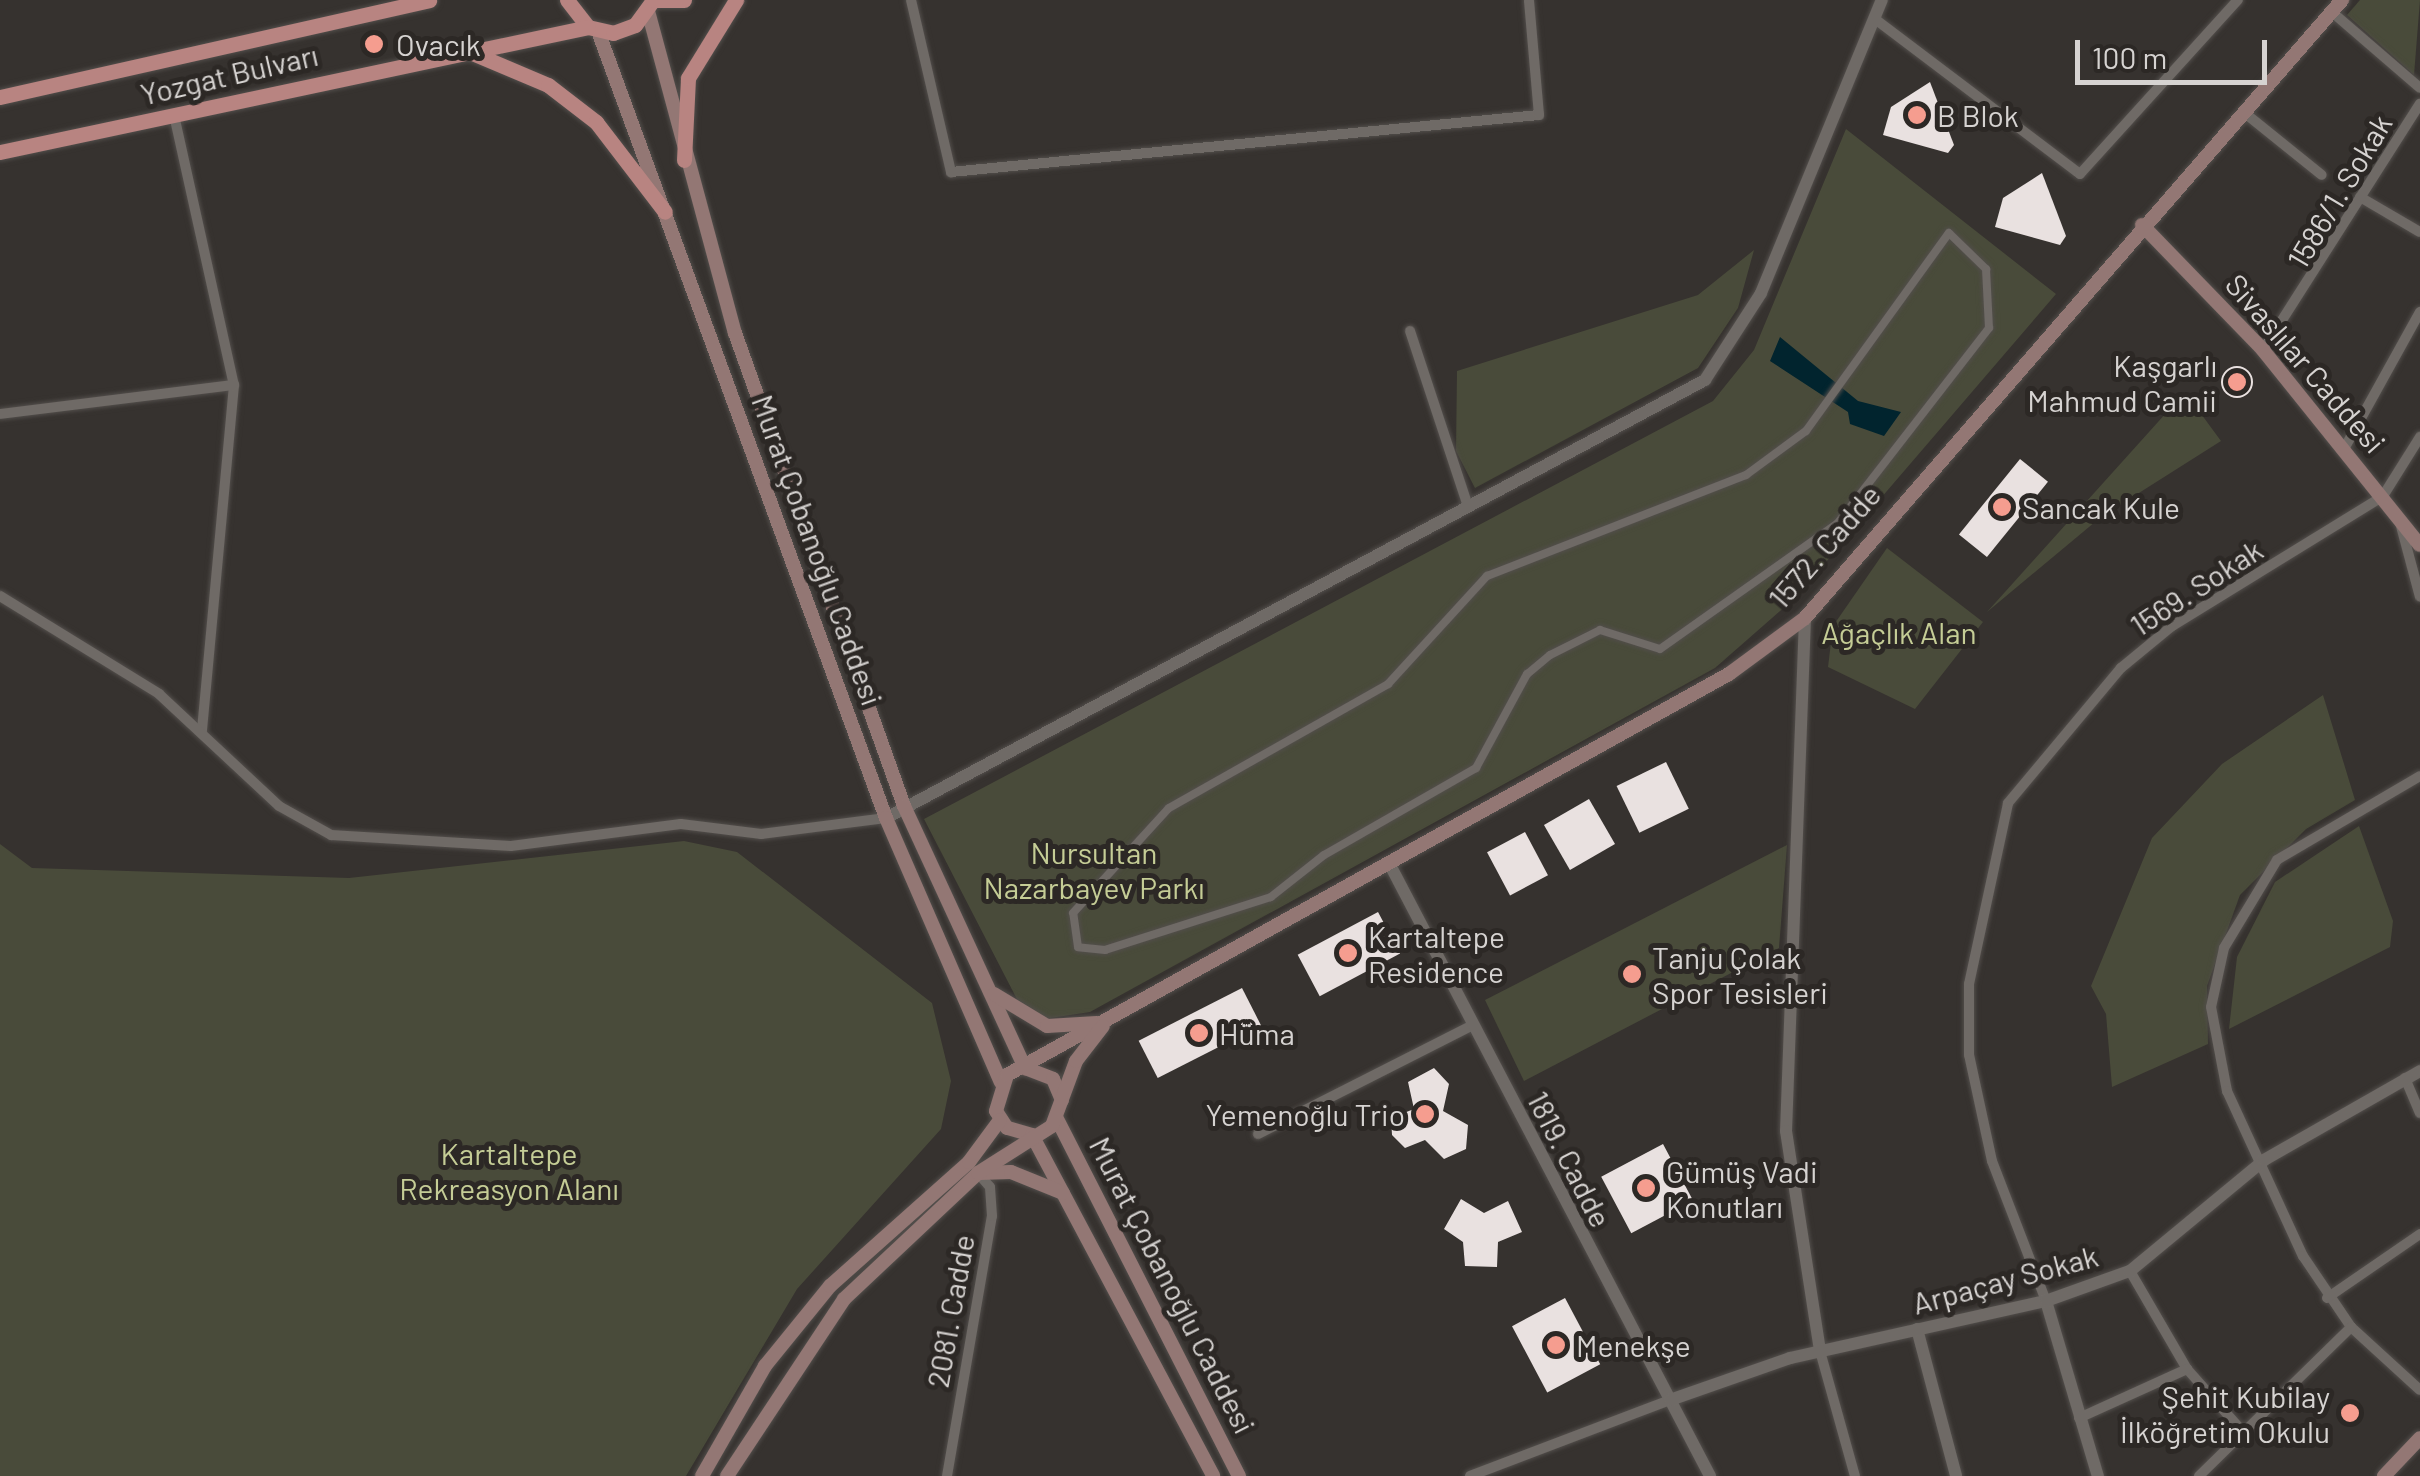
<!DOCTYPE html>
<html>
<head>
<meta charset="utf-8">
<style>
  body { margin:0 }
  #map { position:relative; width:2420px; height:1476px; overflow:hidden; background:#36322f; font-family:Barlow,sans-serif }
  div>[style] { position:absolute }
  .green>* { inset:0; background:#494b3a }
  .water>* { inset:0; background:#01242e }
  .building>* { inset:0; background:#e9e1e0; transform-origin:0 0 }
  .round { border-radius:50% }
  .roads { filter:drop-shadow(0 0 2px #524e4b) drop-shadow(0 0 2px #524e4b) }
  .pedestrian>* { height:8px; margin:-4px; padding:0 4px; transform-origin:4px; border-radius:4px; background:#6f6a66 }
  .minor>* { height:10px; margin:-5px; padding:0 5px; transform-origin:5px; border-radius:5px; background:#6f6a66 }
  .tertiary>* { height:12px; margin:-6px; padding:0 6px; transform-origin:6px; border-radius:6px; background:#6f6a66 }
  .secondary>* { height:14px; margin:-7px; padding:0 7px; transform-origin:7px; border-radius:7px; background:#937774 }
  .primary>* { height:15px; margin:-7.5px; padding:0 7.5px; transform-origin:7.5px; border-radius:7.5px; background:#b88481 }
  .dots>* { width:28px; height:28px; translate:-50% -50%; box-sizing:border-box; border:5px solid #2c2825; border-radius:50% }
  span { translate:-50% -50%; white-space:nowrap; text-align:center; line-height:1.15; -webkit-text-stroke:10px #2c2825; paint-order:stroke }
  .poi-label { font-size:30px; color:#d6d3d1 }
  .left { translate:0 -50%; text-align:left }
  .right { translate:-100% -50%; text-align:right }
  .street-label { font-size:30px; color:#d6d3d1 }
  .park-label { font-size:30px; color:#c5cd96 }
  .scale { position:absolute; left:2075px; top:40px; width:192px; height:45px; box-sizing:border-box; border:5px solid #d6d3d1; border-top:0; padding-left:12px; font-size:30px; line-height:35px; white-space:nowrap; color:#d6d3d1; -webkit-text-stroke:8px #2c2825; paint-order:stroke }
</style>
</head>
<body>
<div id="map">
  <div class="green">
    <i style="clip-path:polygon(2360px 0,2420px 0,2414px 75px,2347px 15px)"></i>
    <i style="clip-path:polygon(1846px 129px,2056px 294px,1796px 597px,1715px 668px,1090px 1012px,1044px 1019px,1022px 1009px,924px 819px,1713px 401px,1754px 350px)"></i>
    <i style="clip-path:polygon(1754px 250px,1738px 308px,1698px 368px,1475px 488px,1456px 451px,1457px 371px,1698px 295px)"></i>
    <i style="clip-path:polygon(2185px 392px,2221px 441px,2101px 517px,1987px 612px)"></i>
    <i style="clip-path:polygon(1887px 548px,1983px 622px,1915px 709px,1828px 667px,1833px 626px)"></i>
    <i style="clip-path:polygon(2323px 695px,2355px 800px,2306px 829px,2240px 895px,2207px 986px,2208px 1044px,2112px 1087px,2106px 1014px,2091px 986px,2152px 838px,2222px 764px)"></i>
    <i style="clip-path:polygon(2359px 826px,2393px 921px,2390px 947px,2229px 1029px,2237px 957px,2275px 882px)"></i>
    <i style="clip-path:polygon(684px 841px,737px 852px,932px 1003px,951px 1081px,941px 1129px,797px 1289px,686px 1476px,0 1476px,0 844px,32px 868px,349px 878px)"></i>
    <i style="clip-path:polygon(1787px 845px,1779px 948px,1524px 1081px,1485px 1000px)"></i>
  </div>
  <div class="water">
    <i style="clip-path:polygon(1780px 337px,1858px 401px,1901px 412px,1884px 436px,1850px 424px,1848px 412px,1770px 361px)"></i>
  </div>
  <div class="building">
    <i style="clip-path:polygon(1930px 82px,1954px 145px,1948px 153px,1883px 135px,1891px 107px)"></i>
    <i style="clip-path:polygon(2042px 173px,2066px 236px,2060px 245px,1995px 227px,2003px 198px)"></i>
    <i class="round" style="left:2221px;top:366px;width:32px;height:32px"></i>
    <i style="left:2020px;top:459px;width:36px;height:97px;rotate:39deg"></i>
    <i style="left:1666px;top:762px;width:52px;height:55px;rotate:64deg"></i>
    <i style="left:1589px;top:799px;width:52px;height:52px;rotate:60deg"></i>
    <i style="left:1525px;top:832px;width:49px;height:43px;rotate:62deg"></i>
    <i style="left:1378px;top:912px;width:47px;height:91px;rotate:62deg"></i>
    <i style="left:1242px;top:988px;width:42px;height:116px;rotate:63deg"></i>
    <i style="clip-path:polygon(1434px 1068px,1449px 1084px,1443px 1111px,1468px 1125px,1466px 1149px,1444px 1159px,1425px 1140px,1405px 1148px,1392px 1135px,1391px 1118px,1414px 1109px,1408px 1082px)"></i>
    <i style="left:1663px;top:1144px;width:64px;height:70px;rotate:62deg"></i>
    <i style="clip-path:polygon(1461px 1199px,1484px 1213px,1508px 1201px,1522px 1232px,1498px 1242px,1497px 1267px,1465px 1266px,1463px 1242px,1444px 1229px)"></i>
    <i style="left:1565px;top:1298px;width:75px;height:60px;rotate:62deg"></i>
  </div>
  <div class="roads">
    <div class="pedestrian">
      <i style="left:1949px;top:233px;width:52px;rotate:44.2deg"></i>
      <i style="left:1986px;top:269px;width:59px;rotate:87.1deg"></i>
      <i style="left:1989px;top:328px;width:247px;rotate:127.8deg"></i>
      <i style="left:1838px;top:523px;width:218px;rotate:144.7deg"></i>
      <i style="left:1660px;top:649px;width:63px;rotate:-162.4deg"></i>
      <i style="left:1600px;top:630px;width:56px;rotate:153.4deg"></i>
      <i style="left:1550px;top:655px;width:30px;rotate:140deg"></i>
      <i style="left:1527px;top:674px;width:107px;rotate:118.5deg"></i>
      <i style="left:1476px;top:768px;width:175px;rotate:150.2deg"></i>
      <i style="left:1324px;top:855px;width:68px;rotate:141.6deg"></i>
      <i style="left:1271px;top:897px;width:174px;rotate:162.3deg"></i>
      <i style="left:1105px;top:950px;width:27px;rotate:-174deg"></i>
      <i style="left:1078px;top:947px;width:34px;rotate:-98deg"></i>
      <i style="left:1073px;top:913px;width:142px;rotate:-47.6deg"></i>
      <i style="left:1169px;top:808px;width:252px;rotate:-29.5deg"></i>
      <i style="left:1388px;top:684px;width:147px;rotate:-47.5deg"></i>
      <i style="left:1487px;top:576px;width:278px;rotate:-21.3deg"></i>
      <i style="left:1746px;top:475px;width:74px;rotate:-36.3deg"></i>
      <i style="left:1806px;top:431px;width:244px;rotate:-54.2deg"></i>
    </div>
    <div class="minor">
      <i style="left:911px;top:0;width:177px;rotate:76.9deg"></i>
      <i style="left:951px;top:172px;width:591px;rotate:-5.54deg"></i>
      <i style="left:1539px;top:115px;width:115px;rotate:-95deg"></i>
      <i style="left:2332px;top:12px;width:116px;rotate:40.8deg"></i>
      <i style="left:1875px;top:19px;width:257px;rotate:37.1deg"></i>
      <i style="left:2080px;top:174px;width:235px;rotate:-47.8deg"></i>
      <i style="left:2246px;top:114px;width:97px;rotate:38.8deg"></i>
      <i style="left:174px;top:115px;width:277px;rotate:77.5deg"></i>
      <i style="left:234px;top:385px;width:349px;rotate:95.3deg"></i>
      <i style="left:2360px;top:197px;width:69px;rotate:30.3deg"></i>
      <i style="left:1410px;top:331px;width:184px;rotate:71.7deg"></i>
      <i style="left:2263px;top:350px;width:292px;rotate:-57.5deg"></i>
      <i style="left:0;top:414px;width:236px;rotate:-7.1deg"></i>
      <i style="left:2344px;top:449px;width:157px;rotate:-61deg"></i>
      <i style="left:2401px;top:526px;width:73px;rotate:75deg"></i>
      <i style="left:0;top:596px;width:187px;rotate:31.6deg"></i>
      <i style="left:159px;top:694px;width:164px;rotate:43deg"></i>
      <i style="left:279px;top:806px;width:60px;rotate:29.1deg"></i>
      <i style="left:331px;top:835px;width:180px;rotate:3.5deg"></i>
      <i style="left:511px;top:846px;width:171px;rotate:-7.4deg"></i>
      <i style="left:681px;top:824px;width:81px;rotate:7.1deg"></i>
      <i style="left:761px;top:834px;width:126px;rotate:-7.3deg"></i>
      <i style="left:2420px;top:776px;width:166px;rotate:149.6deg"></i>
      <i style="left:2277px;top:860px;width:103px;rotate:121.1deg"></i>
      <i style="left:2224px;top:948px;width:60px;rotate:102.4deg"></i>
      <i style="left:2211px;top:1007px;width:86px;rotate:79.2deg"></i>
      <i style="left:2227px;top:1091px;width:182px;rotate:65.3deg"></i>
      <i style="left:2303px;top:1256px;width:86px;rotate:55.9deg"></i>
      <i style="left:2351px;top:1327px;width:93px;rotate:42.4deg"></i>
      <i style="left:2405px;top:1078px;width:38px;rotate:67deg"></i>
      <i style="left:1258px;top:1134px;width:241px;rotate:-26.9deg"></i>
      <i style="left:2130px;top:1271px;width:113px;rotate:59.8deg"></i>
      <i style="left:2187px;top:1369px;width:86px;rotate:48.3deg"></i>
      <i style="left:2327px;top:1298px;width:113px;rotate:-34.5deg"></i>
      <i style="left:2046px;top:1301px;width:150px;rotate:-111.1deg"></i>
      <i style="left:1992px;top:1161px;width:108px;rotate:-102.2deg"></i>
      <i style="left:1969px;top:1055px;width:71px;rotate:-90deg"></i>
      <i style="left:1969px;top:984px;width:185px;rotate:-77.8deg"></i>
      <i style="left:2008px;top:803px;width:176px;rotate:-50.1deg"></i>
      <i style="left:2121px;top:668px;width:66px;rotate:-39.5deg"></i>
      <i style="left:2172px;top:626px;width:248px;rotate:-31.6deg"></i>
      <i style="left:2383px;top:496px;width:70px;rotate:-57.9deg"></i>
      <i style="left:1820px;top:1351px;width:130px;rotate:74.4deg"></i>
      <i style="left:2079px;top:1418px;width:119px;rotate:-24.4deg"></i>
      <i style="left:947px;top:1476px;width:264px;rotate:-80.2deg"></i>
      <i style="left:992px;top:1216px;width:29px;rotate:-94deg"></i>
      <i style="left:990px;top:1187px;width:21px;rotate:-131deg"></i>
      <i style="left:1470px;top:1476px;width:214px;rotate:-20.8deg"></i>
      <i style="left:2199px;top:1476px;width:213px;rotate:-44.4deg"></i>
    </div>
    <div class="tertiary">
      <i style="left:1805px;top:618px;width:513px;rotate:92.12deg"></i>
      <i style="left:1786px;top:1131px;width:223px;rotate:81.2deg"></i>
      <i style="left:886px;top:818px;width:929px;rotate:-28.14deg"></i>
      <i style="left:1705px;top:380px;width:103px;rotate:-57.2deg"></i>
      <i style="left:1761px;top:293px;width:317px;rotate:-67.6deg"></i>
      <i style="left:1389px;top:863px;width:692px;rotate:62.36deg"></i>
      <i style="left:2046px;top:1301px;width:183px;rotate:73.5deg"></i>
      <i style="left:1917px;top:1329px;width:152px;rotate:75.1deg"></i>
      <i style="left:1670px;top:1400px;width:127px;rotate:-19.3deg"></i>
      <i style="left:1790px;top:1358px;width:262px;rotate:-12.6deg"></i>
      <i style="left:2046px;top:1301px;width:89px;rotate:-19.7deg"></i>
      <i style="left:2130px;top:1271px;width:174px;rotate:-39.6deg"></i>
      <i style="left:2264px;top:1160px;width:180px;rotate:-29.7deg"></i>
    </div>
    <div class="secondary">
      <i style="left:648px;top:11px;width:334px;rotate:74.9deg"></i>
      <i style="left:735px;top:333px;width:502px;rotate:70.34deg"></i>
      <i style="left:904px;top:806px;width:289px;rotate:65.2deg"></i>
      <i style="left:598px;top:31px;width:838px;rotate:69.9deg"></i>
      <i style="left:886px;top:818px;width:288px;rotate:66.5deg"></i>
      <i style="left:2142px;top:225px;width:174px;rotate:45.9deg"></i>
      <i style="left:2263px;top:350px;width:250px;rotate:51.2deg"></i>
      <i style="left:994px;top:994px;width:62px;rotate:31.1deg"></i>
      <i style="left:1047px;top:1026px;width:50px;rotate:-3.4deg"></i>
      <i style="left:1025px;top:1068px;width:30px;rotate:21deg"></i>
      <i style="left:1053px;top:1079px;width:23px;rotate:67deg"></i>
      <i style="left:1057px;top:1119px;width:401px;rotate:63deg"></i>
      <i style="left:1032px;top:1135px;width:26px;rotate:-164deg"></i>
      <i style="left:1007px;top:1128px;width:20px;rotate:-123deg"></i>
      <i style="left:996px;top:1111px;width:38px;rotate:-73deg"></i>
      <i style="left:1007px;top:1075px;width:826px;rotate:-29.05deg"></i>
      <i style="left:1729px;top:674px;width:94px;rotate:-36.4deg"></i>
      <i style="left:1805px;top:618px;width:819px;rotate:-49.01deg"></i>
      <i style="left:1032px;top:1135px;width:386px;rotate:62deg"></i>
      <i style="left:979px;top:1173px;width:32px;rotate:-2deg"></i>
      <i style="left:1011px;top:1172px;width:56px;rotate:22deg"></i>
      <i style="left:702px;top:1476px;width:127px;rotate:-60.2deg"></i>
      <i style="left:765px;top:1366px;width:103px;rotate:-50.9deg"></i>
      <i style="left:830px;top:1286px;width:186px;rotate:-41.7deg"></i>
      <i style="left:969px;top:1162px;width:52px;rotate:-53.6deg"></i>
      <i style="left:727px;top:1476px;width:212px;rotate:-56.5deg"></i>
      <i style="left:844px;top:1299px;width:184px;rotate:-43.2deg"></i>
      <i style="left:978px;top:1173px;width:88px;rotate:-32.4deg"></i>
      <i style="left:1052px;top:1126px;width:69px;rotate:-69.7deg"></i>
      <i style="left:1076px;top:1061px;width:44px;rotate:-52.4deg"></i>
      <i style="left:2384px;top:1476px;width:52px;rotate:-46.5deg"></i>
    </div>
    <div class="primary">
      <i style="left:567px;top:0;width:34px;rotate:52deg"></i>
      <i style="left:588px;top:27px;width:26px;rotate:13deg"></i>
      <i style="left:613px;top:33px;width:23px;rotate:-20deg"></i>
      <i style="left:635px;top:25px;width:31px;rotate:-54deg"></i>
      <i style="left:653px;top:0;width:31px"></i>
      <i style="left:470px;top:52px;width:85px;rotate:22.9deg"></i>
      <i style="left:548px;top:85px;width:61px;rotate:37.6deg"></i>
      <i style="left:596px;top:122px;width:113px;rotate:52.5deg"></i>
      <i style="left:0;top:97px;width:440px;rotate:-12.7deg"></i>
      <i style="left:0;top:152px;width:601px;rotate:-12deg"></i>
      <i style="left:684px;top:160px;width:82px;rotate:-87.2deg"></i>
      <i style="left:688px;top:78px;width:92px;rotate:-58.4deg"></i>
    </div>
  </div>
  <div class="dots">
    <i style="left:374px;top:44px;background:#f59d8f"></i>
    <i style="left:1917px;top:115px;background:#f59d8f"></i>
    <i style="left:2237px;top:382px;background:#f59d8f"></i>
    <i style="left:2002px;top:507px;background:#f59d8f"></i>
    <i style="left:1348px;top:953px;background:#f59d8f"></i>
    <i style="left:1632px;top:974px;background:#f59d8f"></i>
    <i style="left:1199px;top:1033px;background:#f59d8f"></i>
    <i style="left:1425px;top:1114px;background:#f59d8f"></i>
    <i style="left:1646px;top:1188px;background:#f59d8f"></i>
    <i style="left:1556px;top:1345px;background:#f59d8f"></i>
    <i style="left:2350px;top:1413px;background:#f59d8f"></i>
  </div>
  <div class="poi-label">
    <span class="left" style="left:396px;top:44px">Ovacık</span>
    <span class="left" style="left:1937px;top:115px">B Blok</span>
    <span class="right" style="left:2217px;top:382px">Kaşgarlı<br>Mahmud Camii</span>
    <span class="left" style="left:2022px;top:507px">Sancak Kule</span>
    <span class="left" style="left:1368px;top:953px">Kartaltepe<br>Residence</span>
    <span class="left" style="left:1652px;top:974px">Tanju Çolak<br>Spor Tesisleri</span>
    <span class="left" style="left:1219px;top:1033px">Hüma</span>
    <span class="right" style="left:1405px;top:1114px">Yemenoğlu Trio</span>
    <span class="left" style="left:1666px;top:1188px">Gümüş Vadi<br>Konutları</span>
    <span class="left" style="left:1576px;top:1345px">Menekşe</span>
    <span class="right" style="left:2330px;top:1413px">Şehit Kubilay<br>İlköğretim Okulu</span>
  </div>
  <div class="street-label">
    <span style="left:229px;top:74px;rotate:-13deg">Yozgat Bulvarı</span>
    <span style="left:2339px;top:191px;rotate:-59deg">1586/1. Sokak</span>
    <span style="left:2306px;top:363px;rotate:49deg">Sivaslılar Caddesi</span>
    <span style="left:1824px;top:546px;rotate:-49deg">1572. Cadde</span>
    <span style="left:818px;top:550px;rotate:70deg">Murat Çobanoğlu Caddesi</span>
    <span style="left:2196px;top:587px;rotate:-33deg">1569. Sokak</span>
    <span style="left:1570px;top:1159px;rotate:63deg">1819. Cadde</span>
    <span style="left:2005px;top:1279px;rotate:-15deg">Arpaçay Sokak</span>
    <span style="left:1173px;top:1285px;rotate:63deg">Murat Çobanoğlu Caddesi</span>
    <span style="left:950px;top:1311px;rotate:-80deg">2081. Cadde</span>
  </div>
  <div class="park-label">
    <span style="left:1899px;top:632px">Ağaçlık Alan</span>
    <span style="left:1094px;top:869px">Nursultan<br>Nazarbayev Parkı</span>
    <span style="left:509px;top:1170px">Kartaltepe<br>Rekreasyon Alanı</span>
  </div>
  <div class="scale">100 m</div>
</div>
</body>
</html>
